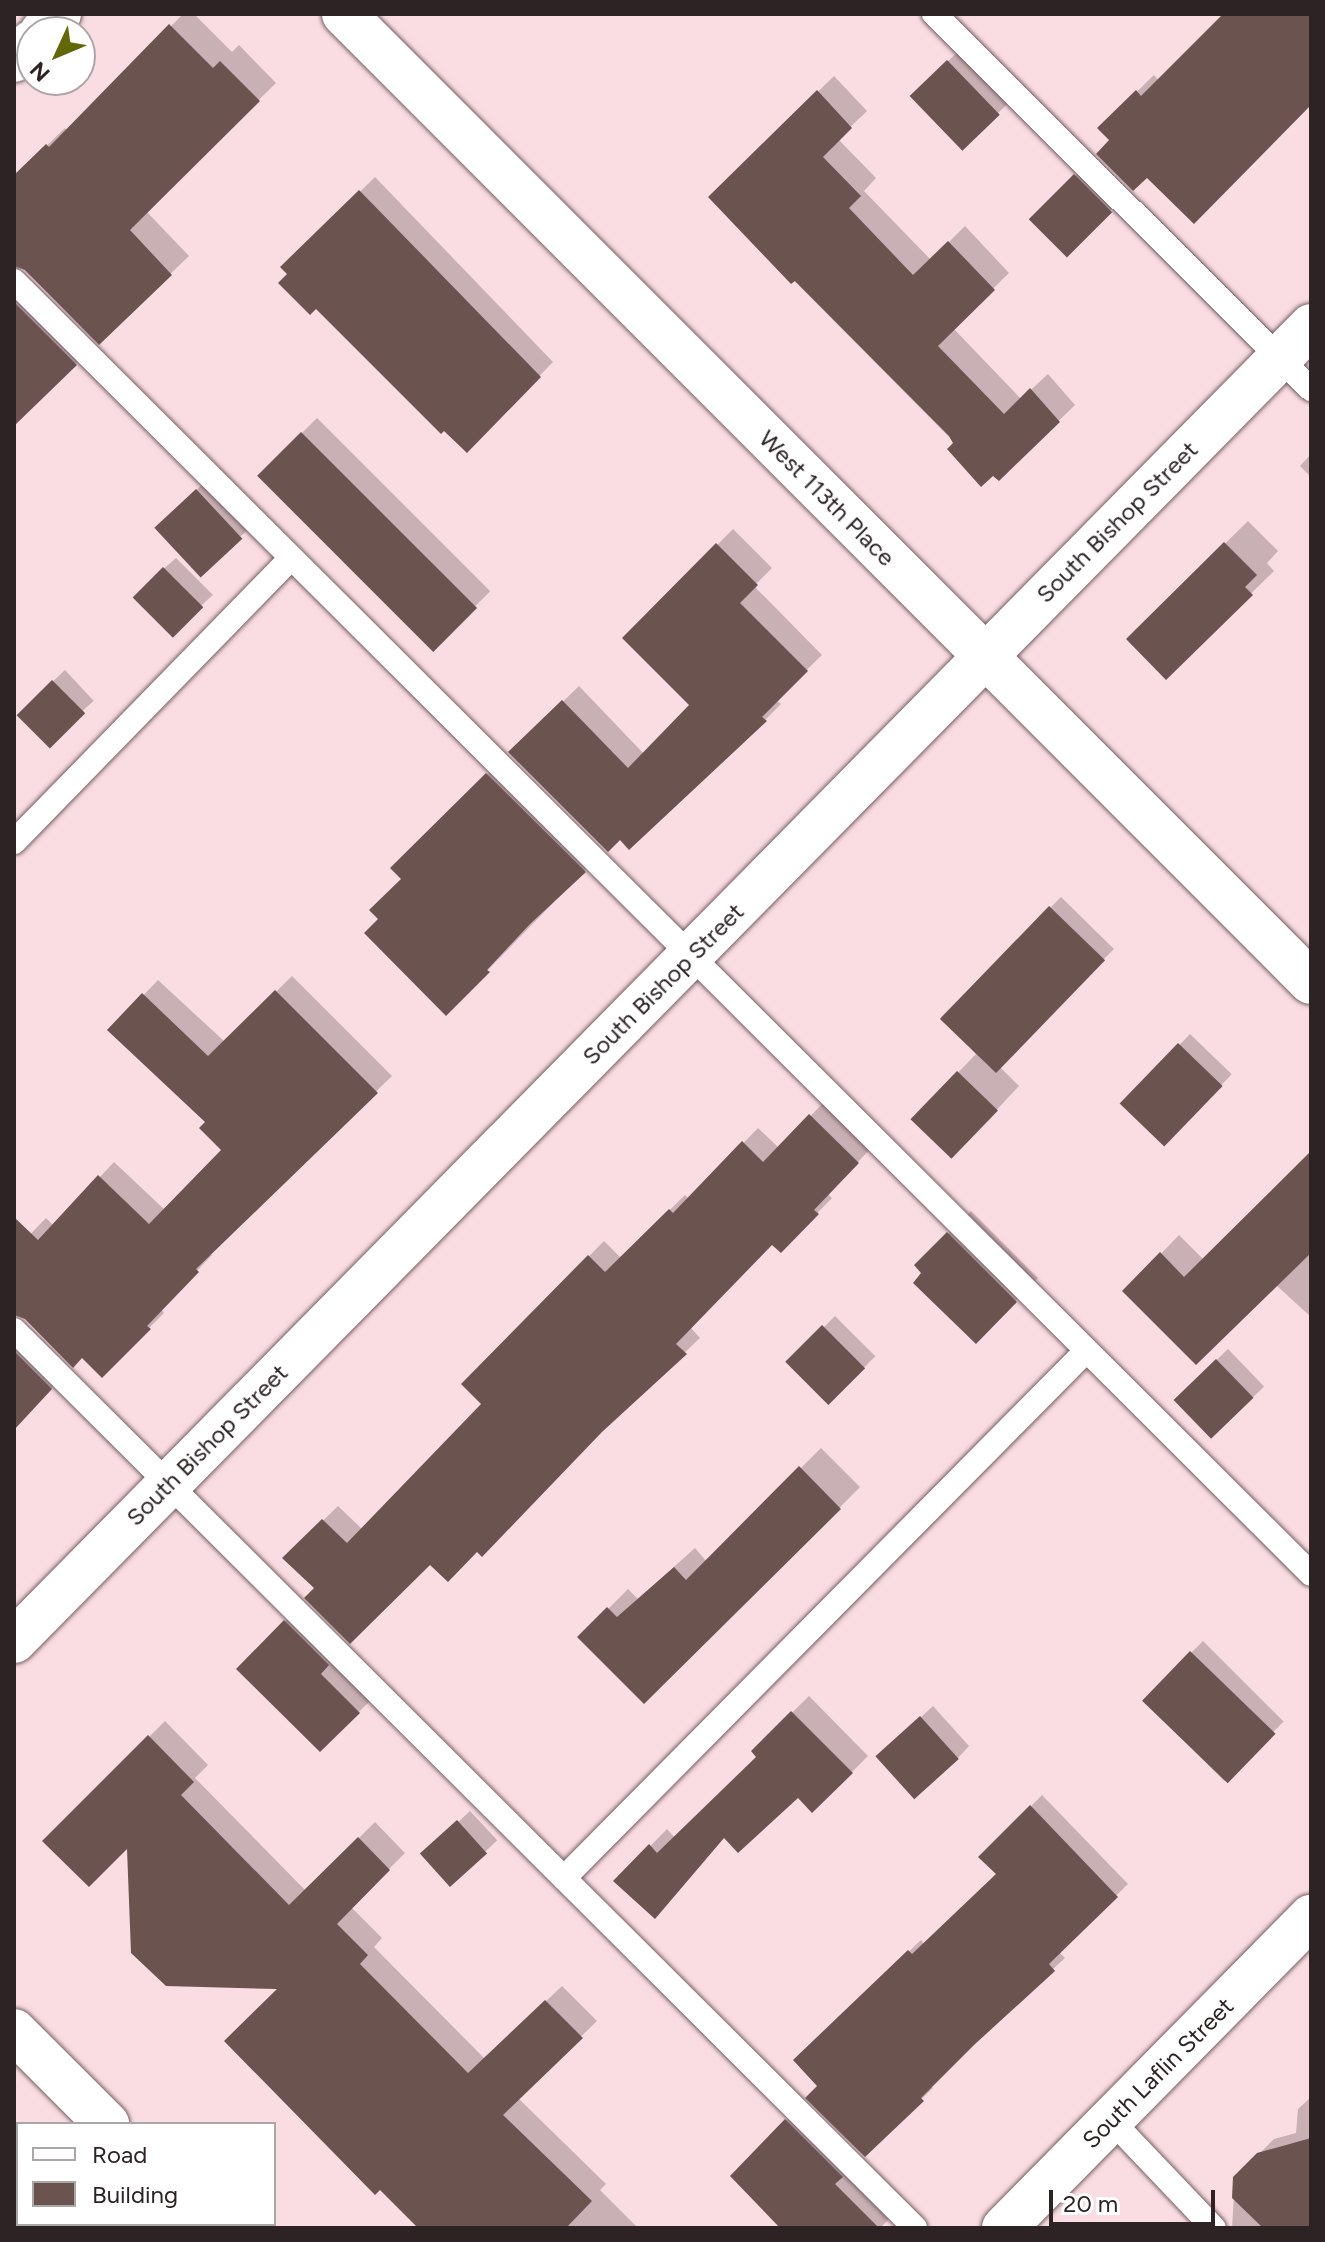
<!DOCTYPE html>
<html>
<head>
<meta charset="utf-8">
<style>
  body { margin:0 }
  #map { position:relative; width:1325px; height:2242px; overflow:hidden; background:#fadde2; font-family:Figtree,sans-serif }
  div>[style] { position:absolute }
  .shadow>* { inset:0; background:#0003; transform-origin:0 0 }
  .building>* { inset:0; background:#6b5350; transform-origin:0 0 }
  .roads { filter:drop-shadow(0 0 2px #755d61) drop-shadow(0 0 2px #755d61) }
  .service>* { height:24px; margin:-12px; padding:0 12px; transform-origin:12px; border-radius:12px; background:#fff }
  .minor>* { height:44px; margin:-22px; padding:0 22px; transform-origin:22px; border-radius:22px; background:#fff }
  span { translate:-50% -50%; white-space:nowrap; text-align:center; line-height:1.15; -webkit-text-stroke:8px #fff; paint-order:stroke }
  .street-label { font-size:24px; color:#2d2224 }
  .frame { position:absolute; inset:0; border:16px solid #2d2224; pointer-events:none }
  .legend { position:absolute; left:16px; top:2122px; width:260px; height:104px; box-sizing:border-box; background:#fff; border:2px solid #aba7a7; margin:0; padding:10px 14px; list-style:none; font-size:24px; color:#2d2224 }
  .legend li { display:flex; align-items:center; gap:16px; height:40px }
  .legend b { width:40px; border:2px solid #aba7a7 }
  .north { position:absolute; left:16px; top:16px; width:80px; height:80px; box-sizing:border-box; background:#fff; border:2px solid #aba7a7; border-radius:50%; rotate:226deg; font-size:22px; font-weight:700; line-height:32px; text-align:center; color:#2d2224 }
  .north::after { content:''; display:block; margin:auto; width:28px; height:36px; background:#636807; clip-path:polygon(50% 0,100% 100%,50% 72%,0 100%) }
  .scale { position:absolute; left:1049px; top:2190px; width:166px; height:36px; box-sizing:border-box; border:4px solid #2d2224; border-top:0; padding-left:10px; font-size:24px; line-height:28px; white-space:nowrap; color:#2d2224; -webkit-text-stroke:6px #fff; paint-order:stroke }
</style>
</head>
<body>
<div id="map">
  <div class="shadow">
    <i style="clip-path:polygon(183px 14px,194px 14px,232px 52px,239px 45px,276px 83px,146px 211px,189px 256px,99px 342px,18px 264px,20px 274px,93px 347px,14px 424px,14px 177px,65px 128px,67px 131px)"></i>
    <i style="clip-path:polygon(1226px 14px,1311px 14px,1311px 86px,1112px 140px,1100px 128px,1154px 75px,1159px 81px)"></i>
    <i style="left:971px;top:39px;width:72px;height:81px;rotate:46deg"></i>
    <i style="clip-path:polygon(834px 76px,867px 111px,838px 139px,876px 178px,864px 191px,931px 260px,965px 226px,1009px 273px,953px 328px,1021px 399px,1048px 374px,1075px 405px,999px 479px,955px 443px,711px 197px)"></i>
    <i style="left:1086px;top:165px;width:49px;height:76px;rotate:44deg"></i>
    <i style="clip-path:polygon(375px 177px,553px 362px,467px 450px,316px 306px,283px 267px)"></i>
    <i style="left:317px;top:418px;width:245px;height:81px;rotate:45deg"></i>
    <i style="clip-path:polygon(1311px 454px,1311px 477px,1300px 466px)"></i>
    <i style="left:220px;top:468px;width:64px;height:87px;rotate:47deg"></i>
    <i style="clip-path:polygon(1248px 521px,1278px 551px,1267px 563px,1274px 571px,1166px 677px,1128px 639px)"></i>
    <i style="clip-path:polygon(733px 529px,772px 568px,754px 586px,822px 655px,776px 700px,781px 704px,765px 720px,629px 847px,511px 752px,579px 686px,644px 754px,692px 705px,625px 638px)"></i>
    <i style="clip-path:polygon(176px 558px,213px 595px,170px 633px,145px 585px)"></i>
    <i style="left:65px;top:670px;width:42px;height:64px;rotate:47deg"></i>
    <i style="clip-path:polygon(499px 763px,595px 860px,446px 1013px,380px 919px,404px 879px,393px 868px)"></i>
    <i style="clip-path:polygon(1061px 897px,1114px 949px,998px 1065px,1019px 1086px,975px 1133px,913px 1119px,976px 1054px,941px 1017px)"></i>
    <i style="clip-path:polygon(292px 976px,392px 1076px,210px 1253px,212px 1255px,161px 1309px,164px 1313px,102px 1375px,82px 1356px,14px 1312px,18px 1324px,66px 1373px,14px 1428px,14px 1251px,46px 1218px,54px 1226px,114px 1162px,165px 1210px,224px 1150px,208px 1122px,110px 1030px,158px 980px,225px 1042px)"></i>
    <i style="left:1190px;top:1034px;width:58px;height:97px;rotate:44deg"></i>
    <i style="clip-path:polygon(825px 1101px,872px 1147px,828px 1194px,832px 1198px,781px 1250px,773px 1242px,690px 1327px,700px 1338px,477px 1549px,317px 1588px,285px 1558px,338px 1506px,363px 1530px,484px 1404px,463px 1384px,604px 1241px,621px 1258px,685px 1195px,689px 1199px,758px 1128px,779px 1148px)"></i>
    <i style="clip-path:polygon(1311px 1154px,1311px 1317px,1276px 1285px,1125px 1291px,1179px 1235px,1204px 1260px)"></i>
    <i style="clip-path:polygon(971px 1211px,1038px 1278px,976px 1341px,916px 1265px)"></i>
    <i style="left:835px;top:1316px;width:57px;height:66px;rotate:45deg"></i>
    <i style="left:1228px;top:1349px;width:52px;height:72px;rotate:46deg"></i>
    <i style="clip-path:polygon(821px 1448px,860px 1487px,715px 1633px,580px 1637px,628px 1589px,638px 1599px,695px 1548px,707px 1562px)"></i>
    <i style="clip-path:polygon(296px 1610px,370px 1701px,320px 1750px,239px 1669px)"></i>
    <i style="left:1203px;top:1641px;width:114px;height:84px;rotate:45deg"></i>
    <i style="clip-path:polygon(809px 1696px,868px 1756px,852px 1772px,798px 1796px,725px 1836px,655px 1917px,616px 1881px,667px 1829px,675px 1838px,759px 1756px,753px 1751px)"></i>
    <i style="clip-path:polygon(933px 1706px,969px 1746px,958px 1758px,890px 1746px)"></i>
    <i style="clip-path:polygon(165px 1721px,208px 1765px,195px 1778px,306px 1891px,375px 1822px,405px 1853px,351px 1907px,382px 1938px,374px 1947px,485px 2059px,562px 1986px,597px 2021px,518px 2098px,606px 2184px,600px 2190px,638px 2228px,421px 2228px,281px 1987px,129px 1845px,45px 1841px)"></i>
    <i style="clip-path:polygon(1042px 1795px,1128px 1884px,1059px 1952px,1065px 1958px,972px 2044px,930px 2085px,933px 2088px,865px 2154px,820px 2086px,796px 2060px,921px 1940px,924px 1944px,998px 1874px,981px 1857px)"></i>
    <i style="left:470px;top:1811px;width:40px;height:64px;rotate:47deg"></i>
    <i style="clip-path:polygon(1311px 2097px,1311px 2228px,1232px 2228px,1235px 2178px,1274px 2139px,1296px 2133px,1298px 2109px)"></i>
    <i style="clip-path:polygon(797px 2110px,891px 2217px,880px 2228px,796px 2228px,732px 2176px)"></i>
  </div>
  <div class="building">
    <i style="clip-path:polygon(1223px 14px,1311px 14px,1311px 105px,1194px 224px,1147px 178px,1133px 191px,1096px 154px,1109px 140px,1097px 128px,1136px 90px,1141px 96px)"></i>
    <i style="clip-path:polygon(169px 24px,213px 68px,220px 61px,260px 101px,130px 230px,172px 275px,99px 345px,25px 270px,14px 266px,14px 175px,46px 144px,49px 147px)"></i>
    <i style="left:947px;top:60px;width:76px;height:52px;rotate:46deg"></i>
    <i style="clip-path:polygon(817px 90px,852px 128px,823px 157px,861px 196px,849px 208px,913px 275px,948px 241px,995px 290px,938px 346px,1004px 414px,1030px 388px,1060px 422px,999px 481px,993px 476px,981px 487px,947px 449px,953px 443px,949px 436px,795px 281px,791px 284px,708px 197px)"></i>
    <i style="left:1074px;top:174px;width:54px;height:64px;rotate:45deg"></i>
    <i style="clip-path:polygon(359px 190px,541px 377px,467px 453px,444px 431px,441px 434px,316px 309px,310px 315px,278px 283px,287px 274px,280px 267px)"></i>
    <i style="clip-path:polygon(14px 302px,77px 365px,14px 426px)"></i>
    <i style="left:301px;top:432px;width:249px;height:62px;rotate:45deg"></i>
    <i style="left:196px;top:489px;width:68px;height:57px;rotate:47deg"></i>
    <i style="clip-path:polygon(1224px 542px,1257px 575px,1245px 587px,1253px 595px,1166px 680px,1126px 639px)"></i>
    <i style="clip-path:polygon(716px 543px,758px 585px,740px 603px,808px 671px,762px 717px,767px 721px,629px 850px,620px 840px,608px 852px,508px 752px,562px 700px,628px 768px,689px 705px,622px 638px)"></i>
    <i style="left:163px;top:567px;width:57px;height:43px;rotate:45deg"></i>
    <i style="left:52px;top:680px;width:47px;height:50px;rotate:45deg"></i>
    <i style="clip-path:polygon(486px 773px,586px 872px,529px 925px,487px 970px,490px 972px,446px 1016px,364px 933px,378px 919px,369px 910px,401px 879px,390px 868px)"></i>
    <i style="left:1049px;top:906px;width:78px;height:157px;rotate:44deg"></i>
    <i style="clip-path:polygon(275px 990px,378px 1093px,196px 1269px,199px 1272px,147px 1326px,151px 1329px,102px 1378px,82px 1358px,73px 1368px,25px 1319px,14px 1315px,14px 1217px,38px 1240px,98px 1175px,149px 1224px,221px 1150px,199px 1128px,205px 1122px,107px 1030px,142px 993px,208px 1056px)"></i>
    <i style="left:1178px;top:1043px;width:62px;height:84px;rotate:44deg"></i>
    <i style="left:957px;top:1071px;width:57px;height:67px;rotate:44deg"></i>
    <i style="clip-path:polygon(809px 1114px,859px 1163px,814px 1210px,819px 1214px,781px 1253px,772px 1245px,676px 1344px,687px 1354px,602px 1432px,482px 1557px,477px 1552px,448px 1582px,430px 1565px,350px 1644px,304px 1598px,314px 1588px,282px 1558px,322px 1519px,347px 1543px,481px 1404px,461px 1384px,588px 1255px,605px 1272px,669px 1209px,673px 1213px,742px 1141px,763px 1162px)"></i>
    <i style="clip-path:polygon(1311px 1151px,1311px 1253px,1196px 1365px,1122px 1291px,1160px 1252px,1184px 1277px)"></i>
    <i style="clip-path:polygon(947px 1232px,1017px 1302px,976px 1344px,913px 1283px,921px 1273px,914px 1265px)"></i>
    <i style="left:822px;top:1325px;width:61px;height:52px;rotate:45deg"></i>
    <i style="clip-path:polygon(14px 1351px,52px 1389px,14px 1430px)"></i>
    <i style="left:1216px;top:1359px;width:54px;height:59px;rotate:46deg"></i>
    <i style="clip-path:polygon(799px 1466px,841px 1509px,644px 1704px,577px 1637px,607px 1607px,617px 1617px,674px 1567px,686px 1580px)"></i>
    <i style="clip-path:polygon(284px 1620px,329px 1665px,321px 1674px,360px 1713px,320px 1752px,236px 1669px)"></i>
    <i style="left:1190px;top:1651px;width:119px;height:69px;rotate:44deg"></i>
    <i style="clip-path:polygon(791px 1711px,853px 1773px,812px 1813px,798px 1798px,738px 1853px,724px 1838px,655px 1919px,613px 1881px,649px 1844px,657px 1853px,756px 1757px,751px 1751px)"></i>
    <i style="left:920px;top:1716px;width:58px;height:60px;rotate:48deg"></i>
    <i style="clip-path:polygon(148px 1735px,194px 1782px,181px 1795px,289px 1905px,358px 1837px,390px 1870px,337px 1924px,368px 1955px,360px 1964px,468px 2073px,545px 2000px,583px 2038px,503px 2115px,592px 2201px,566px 2228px,418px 2228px,380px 2190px,375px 2195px,224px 2041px,277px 1989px,166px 1986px,131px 1953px,127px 1849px,89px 1887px,42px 1841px)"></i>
    <i style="clip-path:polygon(1030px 1805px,1118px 1897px,1049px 1964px,1055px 1971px,974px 2045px,921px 2098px,924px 2101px,865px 2157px,805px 2098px,817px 2086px,793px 2060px,908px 1950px,912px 1954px,996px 1874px,978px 1857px)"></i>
    <i style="left:457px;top:1820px;width:45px;height:50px;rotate:48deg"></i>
    <i style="clip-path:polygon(785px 2119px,843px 2177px,835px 2184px,879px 2228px,780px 2228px,730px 2176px)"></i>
    <i style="clip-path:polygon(1311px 2138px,1311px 2228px,1263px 2228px,1232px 2198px,1233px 2177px,1257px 2153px)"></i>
  </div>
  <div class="roads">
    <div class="service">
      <i style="left:934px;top:14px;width:532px;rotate:44.85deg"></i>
      <i style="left:14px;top:281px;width:1831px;rotate:44.91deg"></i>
      <i style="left:14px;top:842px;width:397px;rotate:-45.7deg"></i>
      <i style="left:14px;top:1330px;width:1272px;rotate:44.9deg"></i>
      <i style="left:564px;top:1878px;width:742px;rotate:-45.27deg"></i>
      <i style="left:1111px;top:2120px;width:149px;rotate:46.4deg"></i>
    </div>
    <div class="minor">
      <i style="left:344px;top:14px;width:1368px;rotate:45.03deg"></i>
      <i style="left:42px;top:32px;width:25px;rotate:-47deg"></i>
      <i style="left:14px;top:60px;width:25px;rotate:-45deg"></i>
      <i style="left:14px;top:1641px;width:1847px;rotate:-45.39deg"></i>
      <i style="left:14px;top:2031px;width:132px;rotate:45deg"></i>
      <i style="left:206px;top:2224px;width:6px;rotate:45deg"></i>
      <i style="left:1004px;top:2228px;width:437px;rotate:-45.4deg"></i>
    </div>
  </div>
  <div class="street-label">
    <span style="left:827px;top:498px;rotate:45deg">West 113th Place</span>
    <span style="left:1117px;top:522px;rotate:-45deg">South Bishop Street</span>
    <span style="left:663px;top:984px;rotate:-45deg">South Bishop Street</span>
    <span style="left:207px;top:1445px;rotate:-45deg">South Bishop Street</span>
    <span style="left:1158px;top:2073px;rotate:-45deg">South Laflin Street</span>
  </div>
  <div class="frame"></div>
  <ul class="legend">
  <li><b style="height:10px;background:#fff"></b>Road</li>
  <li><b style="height:22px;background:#6b5350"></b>Building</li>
  </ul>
  <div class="north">N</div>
  <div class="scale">20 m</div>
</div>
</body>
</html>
